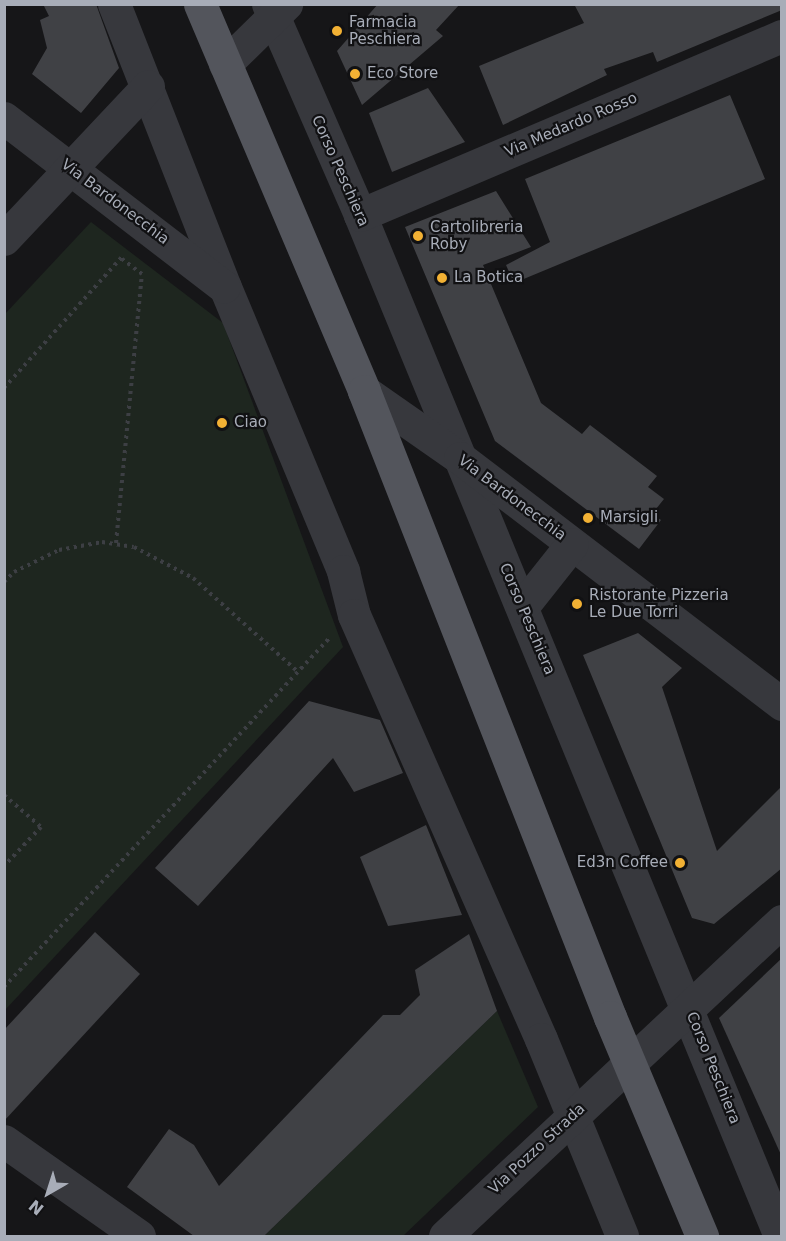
<!DOCTYPE html>
<html>
<head>
<meta charset="utf-8">
<style>
  body { margin:0 }
  #map { position:relative; width:786px; height:1241px; overflow:hidden; background:#161618; font-family:"DejaVu Sans",sans-serif }
  div>[style] { position:absolute }
  .green>* { inset:0; background:#1e261f }
  .building>* { inset:0; background:#404145 }
  .path>* { height:4px; margin-top:-2px; transform-origin:0; background:repeating-linear-gradient(90deg,#3d3f44 0 3px,transparent 0 7.5px) }
  .minor>* { height:33px; margin:-16.5px; padding:0 16.5px; transform-origin:16.5px; border-radius:16.5px; background:#37383d }
  .major>* { height:33px; margin:-16.5px; padding:0 16.5px; transform-origin:16.5px; border-radius:16.5px; background:#53555c }
  .dots>* { width:16px; height:16px; translate:-50% -50%; box-sizing:border-box; border:3px solid #111113; border-radius:50% }
  span { translate:-50% -50%; white-space:nowrap; text-align:center; line-height:1.15; -webkit-text-stroke:4.5px #111113; paint-order:stroke }
  .poi-label { font-size:15px; color:#a8adb8 }
  .left { translate:0 -50%; text-align:left }
  .right { translate:-100% -50%; text-align:right }
  .street-label { font-size:15px; color:#a8adb8 }
  .frame { position:absolute; inset:0; border:6px solid #a8adb8; pointer-events:none }
  .north { position:absolute; left:18px; top:1163px; width:60px; height:60px; -webkit-text-stroke:4px #111113; paint-order:stroke; rotate:219deg; font-size:16px; font-weight:700; line-height:24px; text-align:center; color:#a8adb8 }
  .north::after { content:''; display:block; margin:auto; width:21px; height:27px; background:#a8adb8; clip-path:polygon(50% 0,100% 100%,50% 72%,0 100%) }
</style>
</head>
<body>
<div id="map">
  <div class="green">
    <i style="clip-path:polygon(91px 222px,223px 323px,343px 647px,5px 1010px,5px 314px)"></i>
    <i style="clip-path:polygon(497px 1011px,538px 1107px,403px 1236px,264px 1236px)"></i>
  </div>
  <div class="building">
    <i style="clip-path:polygon(43px 4px,96px 4px,119px 68px,81px 113px,32px 74px,47px 48px,40px 20px,49px 16px)"></i>
    <i style="clip-path:polygon(378px 4px,460px 4px,436px 30px,443px 36px,362px 105px,337px 51px)"></i>
    <i style="clip-path:polygon(574px 4px,782px 4px,782px 10px,657px 62px,653px 52px,604px 69px,607px 75px,503px 125px,479px 66px,584px 23px)"></i>
    <i style="clip-path:polygon(428px 88px,465px 142px,392px 172px,369px 113px)"></i>
    <i style="clip-path:polygon(730px 95px,765px 179px,514px 283px,506px 265px,550px 242px,525px 179px)"></i>
    <i style="clip-path:polygon(496px 191px,531px 247px,483px 265px,541px 403px,582px 434px,590px 425px,657px 476px,648px 487px,664px 499px,652px 514px,661px 520px,639px 549px,495px 441px,405px 227px)"></i>
    <i style="clip-path:polygon(638px 633px,682px 668px,662px 687px,717px 851px,782px 786px,782px 868px,714px 924px,692px 918px,583px 655px)"></i>
    <i style="clip-path:polygon(309px 701px,380px 720px,403px 773px,354px 792px,333px 758px,198px 906px,155px 868px)"></i>
    <i style="clip-path:polygon(426px 825px,462px 915px,388px 926px,360px 857px)"></i>
    <i style="clip-path:polygon(95px 932px,140px 974px,4px 1121px,4px 1030px)"></i>
    <i style="clip-path:polygon(469px 934px,497px 1011px,264px 1236px,194px 1236px,127px 1187px,169px 1129px,194px 1145px,219px 1186px,383px 1015px,400px 1015px,420px 995px,415px 970px)"></i>
    <i style="clip-path:polygon(782px 958px,782px 1157px,719px 1018px)"></i>
  </div>
  <div class="path">
    <i style="left:4px;top:388px;width:176px;rotate:-48deg"></i>
    <i style="left:116px;top:543px;width:270px;rotate:-84.5deg"></i>
    <i style="left:142px;top:274px;width:26px;rotate:-143deg"></i>
    <i style="left:4px;top:582px;width:14px;rotate:-45deg"></i>
    <i style="left:14px;top:572px;width:50px;rotate:-26.1deg"></i>
    <i style="left:59px;top:550px;width:44px;rotate:-10.5deg"></i>
    <i style="left:102px;top:542px;width:32px;rotate:9deg"></i>
    <i style="left:134px;top:547px;width:67px;rotate:27.7deg"></i>
    <i style="left:193px;top:578px;width:141px;rotate:41.8deg"></i>
    <i style="left:4px;top:795px;width:49px;rotate:40.9deg"></i>
    <i style="left:41px;top:827px;width:54px;rotate:133.5deg"></i>
    <i style="left:4px;top:987px;width:477px;rotate:-47deg"></i>
  </div>
  <div class="minor">
    <i style="left:114px;top:4px;width:304px;rotate:68.6deg"></i>
    <i style="left:225px;top:287px;width:308px;rotate:67.4deg"></i>
    <i style="left:343px;top:571px;width:45px;rotate:76deg"></i>
    <i style="left:354px;top:615px;width:463px;rotate:66.2deg"></i>
    <i style="left:541px;top:1039px;width:213px;rotate:67.6deg"></i>
    <i style="left:268px;top:4px;width:230px;rotate:66.4deg"></i>
    <i style="left:360px;top:215px;width:1104px;rotate:67.64deg"></i>
    <i style="left:225px;top:64px;width:86px;rotate:-44.5deg"></i>
    <i style="left:4px;top:118px;width:277px;rotate:37.5deg"></i>
    <i style="left:360px;top:215px;width:458px;rotate:-23deg"></i>
    <i style="left:4px;top:239px;width:210px;rotate:-46.7deg"></i>
    <i style="left:364px;top:391px;width:117px;rotate:34.9deg"></i>
    <i style="left:460px;top:458px;width:405px;rotate:37.4deg"></i>
    <i style="left:522px;top:607px;width:80px;rotate:-51.6deg"></i>
    <i style="left:4px;top:1141px;width:165px;rotate:35.1deg"></i>
    <i style="left:445px;top:1236px;width:461px;rotate:-43.1deg"></i>
  </div>
  <div class="major">
    <i style="left:200px;top:4px;width:420px;rotate:67deg"></i>
    <i style="left:364px;top:391px;width:673px;rotate:68.55deg"></i>
    <i style="left:610px;top:1017px;width:238px;rotate:67.2deg"></i>
  </div>
  <div class="dots">
    <i style="left:337px;top:31px;background:#f2b134"></i>
    <i style="left:355px;top:74px;background:#f2b134"></i>
    <i style="left:418px;top:236px;background:#f2b134"></i>
    <i style="left:442px;top:278px;background:#f2b134"></i>
    <i style="left:222px;top:423px;background:#f2b134"></i>
    <i style="left:588px;top:518px;background:#f2b134"></i>
    <i style="left:577px;top:604px;background:#f2b134"></i>
    <i style="left:680px;top:863px;background:#f2b134"></i>
  </div>
  <div class="poi-label">
    <span class="left" style="left:349px;top:31px">Farmacia<br>Peschiera</span>
    <span class="left" style="left:367px;top:74px">Eco Store</span>
    <span class="left" style="left:430px;top:236px">Cartolibreria<br>Roby</span>
    <span class="left" style="left:454px;top:278px">La Botica</span>
    <span class="left" style="left:234px;top:423px">Ciao</span>
    <span class="left" style="left:600px;top:518px">Marsigli</span>
    <span class="left" style="left:589px;top:604px">Ristorante Pizzeria<br>Le Due Torri</span>
    <span class="right" style="left:668px;top:863px">Ed3n Coffee</span>
  </div>
  <div class="street-label">
    <span style="left:571px;top:125px;rotate:-23deg">Via Medardo Rosso</span>
    <span style="left:340px;top:171px;rotate:66deg">Corso Peschiera</span>
    <span style="left:115px;top:202px;rotate:37deg">Via Bardonecchia</span>
    <span style="left:512px;top:498px;rotate:37deg">Via Bardonecchia</span>
    <span style="left:527px;top:619px;rotate:67deg">Corso Peschiera</span>
    <span style="left:713px;top:1068px;rotate:68deg">Corso Peschiera</span>
    <span style="left:537px;top:1149px;rotate:-43deg">Via Pozzo Strada</span>
  </div>
  <div class="frame"></div>
  <div class="north">N</div>
</div>
</body>
</html>
